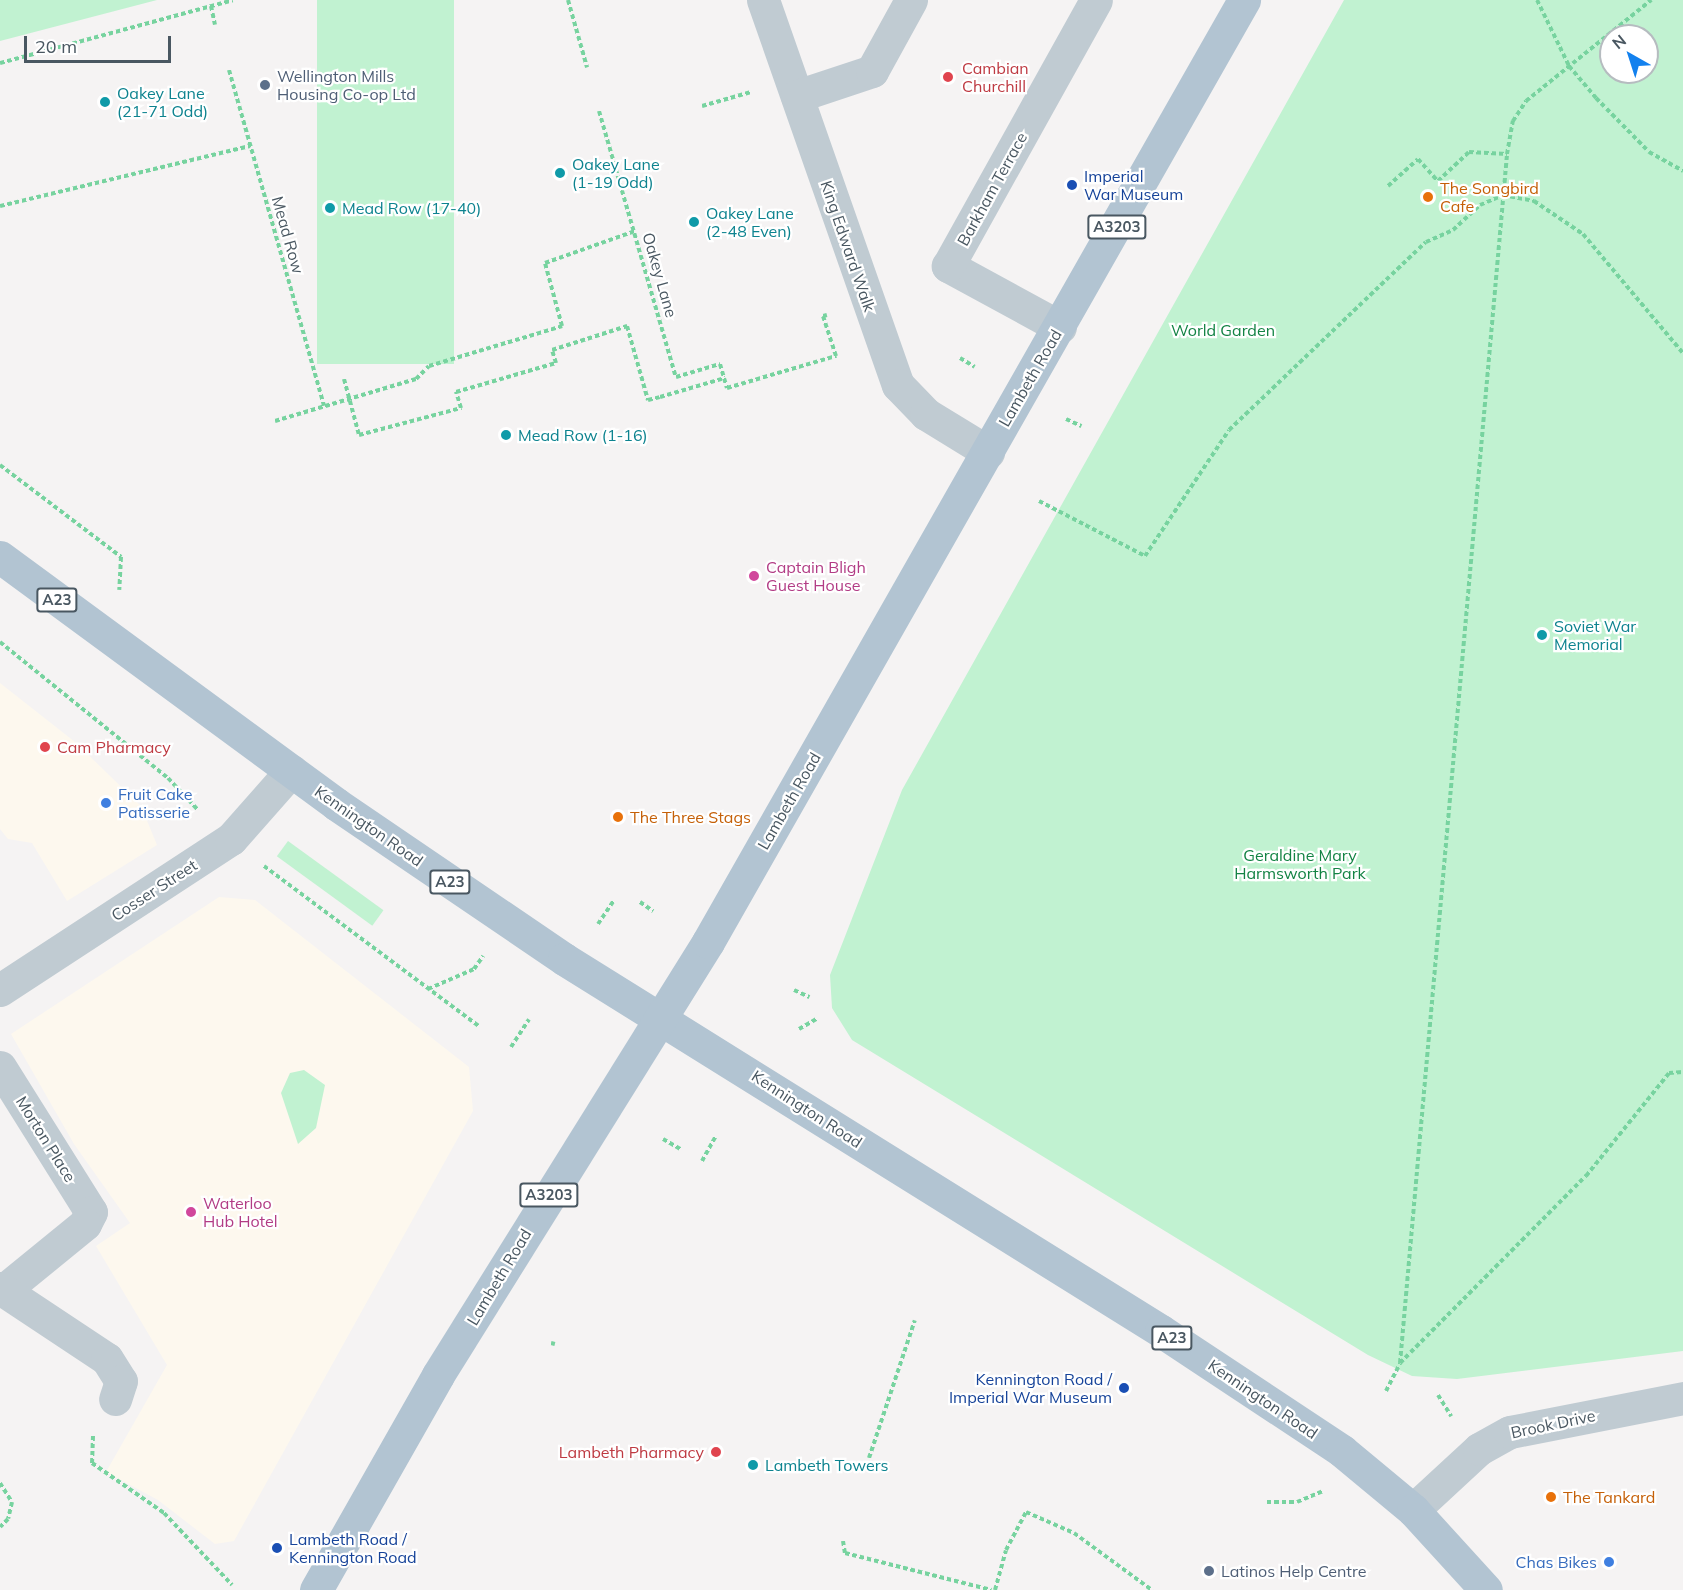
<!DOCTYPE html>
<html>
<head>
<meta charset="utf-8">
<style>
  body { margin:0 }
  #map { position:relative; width:1683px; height:1590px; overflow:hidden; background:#f5f3f3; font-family:Mulish,sans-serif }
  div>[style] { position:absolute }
  .commercial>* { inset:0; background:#fdf8ee }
  .green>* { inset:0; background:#c1f2d1; transform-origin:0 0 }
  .path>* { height:4px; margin-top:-2px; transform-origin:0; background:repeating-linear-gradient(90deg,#77d39f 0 4.5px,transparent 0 7.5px) }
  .minor>* { height:33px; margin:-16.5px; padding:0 16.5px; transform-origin:16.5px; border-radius:16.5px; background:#c0cbd2 }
  .major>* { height:33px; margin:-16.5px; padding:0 16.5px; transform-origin:16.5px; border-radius:16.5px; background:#b2c4d2 }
  .path-bridge>* { height:4px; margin-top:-2px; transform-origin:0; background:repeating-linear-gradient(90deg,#77d39f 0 4.5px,transparent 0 7.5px) }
  .dots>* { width:16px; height:16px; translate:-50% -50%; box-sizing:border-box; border:3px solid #fff; border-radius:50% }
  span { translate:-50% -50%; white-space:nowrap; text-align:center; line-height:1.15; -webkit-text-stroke:4.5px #fff; paint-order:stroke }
  .shield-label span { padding:2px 4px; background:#fff; border:2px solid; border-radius:4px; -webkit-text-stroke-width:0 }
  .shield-label { font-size:15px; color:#495761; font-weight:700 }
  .health-label { font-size:16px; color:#be3a42 }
  .left { translate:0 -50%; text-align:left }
  .right { translate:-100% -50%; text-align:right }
  .service-label { font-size:16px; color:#4e5e75 }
  .culture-label { font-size:16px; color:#0d838f }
  .transit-label { font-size:16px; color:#164399 }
  .food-label { font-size:16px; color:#c56008 }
  .street-label { font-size:16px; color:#495761 }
  .park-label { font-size:16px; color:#138344 }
  .hotel-label { font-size:16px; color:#b23c85 }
  .shop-label { font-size:16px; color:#366cbe }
  .north { position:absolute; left:1599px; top:24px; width:60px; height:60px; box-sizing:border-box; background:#fff; border:2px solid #b6bcc0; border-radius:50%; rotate:321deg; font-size:16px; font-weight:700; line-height:24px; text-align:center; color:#495761 }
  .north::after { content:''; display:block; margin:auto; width:21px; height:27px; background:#1381ee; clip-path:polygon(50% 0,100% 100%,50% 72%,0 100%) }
  .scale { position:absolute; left:24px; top:36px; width:147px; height:27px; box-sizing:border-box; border:3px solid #495761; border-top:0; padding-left:8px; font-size:18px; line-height:21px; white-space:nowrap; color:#495761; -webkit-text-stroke:4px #fff; paint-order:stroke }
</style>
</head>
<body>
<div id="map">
  <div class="commercial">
    <i style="clip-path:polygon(0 683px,75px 742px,141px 806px,157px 845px,67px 901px,32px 843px,8px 839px,0 829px)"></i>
    <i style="clip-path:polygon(219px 897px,255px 900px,469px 1067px,473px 1111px,234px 1541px,215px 1544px,158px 1500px,106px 1472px,167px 1365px,96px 1246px,130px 1223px,74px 1144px,11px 1034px)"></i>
  </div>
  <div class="green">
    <i style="clip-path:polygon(0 0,157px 0,0 41px)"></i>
    <i style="left:317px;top:0;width:137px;height:364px"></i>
    <i style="clip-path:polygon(evenodd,1344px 0,1683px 0,1683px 1351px,1457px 1379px,1412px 1376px,1368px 1355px,852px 1040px,832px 1008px,830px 975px,902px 790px,1344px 0,1611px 36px,1647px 36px,1647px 72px,1611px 72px,1611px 36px)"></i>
    <i style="left:288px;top:841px;width:118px;height:19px;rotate:36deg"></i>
    <i style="clip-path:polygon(304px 1070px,325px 1085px,316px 1128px,298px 1144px,281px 1093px,290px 1073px)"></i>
  </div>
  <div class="path">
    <i style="left:568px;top:0;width:70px;rotate:74.2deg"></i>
    <i style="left:1537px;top:0;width:73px;rotate:64.1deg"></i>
    <i style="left:1569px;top:66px;width:42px;rotate:49.8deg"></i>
    <i style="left:1596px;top:98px;width:76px;rotate:45.5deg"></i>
    <i style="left:1649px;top:152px;width:39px;rotate:29deg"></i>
    <i style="left:211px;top:6px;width:19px;rotate:78deg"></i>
    <i style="left:0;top:63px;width:241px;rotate:-15.1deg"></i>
    <i style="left:229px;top:70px;width:349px;rotate:74.2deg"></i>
    <i style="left:702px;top:106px;width:51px;rotate:-15.9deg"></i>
    <i style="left:599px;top:111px;width:277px;rotate:73.9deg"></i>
    <i style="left:676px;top:377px;width:46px;rotate:-16.5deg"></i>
    <i style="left:720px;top:364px;width:25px;rotate:74deg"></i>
    <i style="left:727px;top:388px;width:114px;rotate:-16.4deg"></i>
    <i style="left:836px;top:356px;width:42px;rotate:-108deg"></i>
    <i style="left:823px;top:316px;width:4px;rotate:-14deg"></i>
    <i style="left:1388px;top:186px;width:40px;rotate:-42deg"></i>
    <i style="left:1418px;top:159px;width:30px;rotate:48deg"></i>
    <i style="left:1438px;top:181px;width:42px;rotate:-43.1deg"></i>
    <i style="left:1469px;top:152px;width:38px;rotate:3deg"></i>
    <i style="left:0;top:206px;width:257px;rotate:-13.5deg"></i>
    <i style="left:960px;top:358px;width:17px;rotate:31deg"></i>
    <i style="left:660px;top:397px;width:68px;rotate:-16.3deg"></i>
    <i style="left:1066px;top:419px;width:17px;rotate:25deg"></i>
    <i style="left:275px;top:421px;width:147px;rotate:-16.6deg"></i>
    <i style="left:416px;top:379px;width:18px;rotate:-45deg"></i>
    <i style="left:429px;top:366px;width:139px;rotate:-16.7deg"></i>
    <i style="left:562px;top:326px;width:65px;rotate:-105.1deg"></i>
    <i style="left:545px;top:263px;width:96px;rotate:-19.6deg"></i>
    <i style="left:0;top:465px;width:152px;rotate:37.2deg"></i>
    <i style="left:121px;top:557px;width:33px;rotate:93deg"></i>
    <i style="left:1039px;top:501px;width:119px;rotate:27.4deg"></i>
    <i style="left:1145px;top:556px;width:151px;rotate:-56.3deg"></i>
    <i style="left:1229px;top:430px;width:272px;rotate:-43.7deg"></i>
    <i style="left:1426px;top:242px;width:30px;rotate:-24deg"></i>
    <i style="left:1453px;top:230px;width:37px;rotate:-43deg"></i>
    <i style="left:1480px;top:205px;width:25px;rotate:-23deg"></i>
    <i style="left:1503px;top:195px;width:32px;rotate:11deg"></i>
    <i style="left:1534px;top:201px;width:59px;rotate:34deg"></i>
    <i style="left:1583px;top:234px;width:155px;rotate:50deg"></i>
    <i style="left:0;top:642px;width:216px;rotate:39deg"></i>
    <i style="left:168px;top:778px;width:44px;rotate:46.8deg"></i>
    <i style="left:264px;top:866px;width:268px;rotate:36.7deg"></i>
    <i style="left:640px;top:902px;width:16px;rotate:35deg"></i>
    <i style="left:598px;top:924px;width:29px;rotate:-56deg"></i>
    <i style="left:428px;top:989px;width:50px;rotate:-23.5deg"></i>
    <i style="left:474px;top:969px;width:16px;rotate:-55deg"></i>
    <i style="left:794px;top:990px;width:17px;rotate:25deg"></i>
    <i style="left:799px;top:1029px;width:20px;rotate:-30deg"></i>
    <i style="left:511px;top:1047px;width:33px;rotate:-57deg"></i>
    <i style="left:663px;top:1139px;width:22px;rotate:30deg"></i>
    <i style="left:702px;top:1161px;width:29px;rotate:-61deg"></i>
    <i style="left:551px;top:1343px;width:4px;rotate:14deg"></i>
    <i style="left:1400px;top:1363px;width:1214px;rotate:-84.94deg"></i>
    <i style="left:1507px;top:154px;width:34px;rotate:-80deg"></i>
    <i style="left:1513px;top:121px;width:24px;rotate:-57deg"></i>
    <i style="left:1526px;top:101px;width:161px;rotate:-38.9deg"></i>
    <i style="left:1386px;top:1391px;width:31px;rotate:-63deg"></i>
    <i style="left:1400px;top:1363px;width:264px;rotate:-45.2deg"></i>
    <i style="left:1586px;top:1176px;width:132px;rotate:-51.1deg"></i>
    <i style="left:1669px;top:1073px;width:14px;rotate:-4deg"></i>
    <i style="left:1438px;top:1395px;width:25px;rotate:58deg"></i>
    <i style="left:93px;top:1436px;width:27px;rotate:92deg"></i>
    <i style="left:92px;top:1463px;width:88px;rotate:34.8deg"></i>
    <i style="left:164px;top:1513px;width:99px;rotate:46.6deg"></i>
    <i style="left:869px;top:1458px;width:145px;rotate:-71.6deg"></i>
    <i style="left:0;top:1483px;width:22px;rotate:58deg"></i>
    <i style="left:12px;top:1502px;width:17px;rotate:103deg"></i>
    <i style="left:8px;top:1519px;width:11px;rotate:135deg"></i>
    <i style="left:1267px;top:1502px;width:30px"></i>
    <i style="left:1297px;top:1502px;width:28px;rotate:-23deg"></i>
    <i style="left:843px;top:1541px;width:12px;rotate:81deg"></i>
    <i style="left:845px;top:1553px;width:151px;rotate:14.2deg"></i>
    <i style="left:995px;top:1590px;width:41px;rotate:-74.6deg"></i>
    <i style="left:1006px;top:1550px;width:43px;rotate:-62.2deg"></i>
    <i style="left:1026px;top:1512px;width:52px;rotate:23.6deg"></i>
    <i style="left:1074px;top:1533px;width:97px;rotate:36.2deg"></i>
  </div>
  <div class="minor">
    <i style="left:763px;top:0;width:408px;rotate:70.7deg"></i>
    <i style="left:898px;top:385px;width:40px;rotate:46deg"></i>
    <i style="left:926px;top:414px;width:73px;rotate:31.5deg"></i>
    <i style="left:797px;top:96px;width:79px;rotate:-18.4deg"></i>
    <i style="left:872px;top:71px;width:81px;rotate:-61.2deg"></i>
    <i style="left:1060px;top:327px;width:128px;rotate:-151.4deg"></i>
    <i style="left:948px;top:266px;width:304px;rotate:-60.9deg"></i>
    <i style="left:0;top:990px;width:276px;rotate:-33.2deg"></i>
    <i style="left:231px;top:839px;width:91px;rotate:-48.6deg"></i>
    <i style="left:0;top:1067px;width:171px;rotate:57.9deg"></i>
    <i style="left:91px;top:1212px;width:13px;rotate:117deg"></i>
    <i style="left:85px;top:1224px;width:104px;rotate:140.8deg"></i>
    <i style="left:0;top:1288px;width:128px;rotate:33.6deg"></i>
    <i style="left:107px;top:1359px;width:26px;rotate:58deg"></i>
    <i style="left:121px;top:1381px;width:19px;rotate:108deg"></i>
    <i style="left:1413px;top:1510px;width:90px;rotate:-42.7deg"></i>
    <i style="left:1479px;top:1449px;width:35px;rotate:-29deg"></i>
    <i style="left:1510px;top:1432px;width:176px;rotate:-11.1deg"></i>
  </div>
  <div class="major">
    <i style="left:0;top:557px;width:417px;rotate:36.3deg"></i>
    <i style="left:336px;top:804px;width:276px;rotate:34.2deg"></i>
    <i style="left:564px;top:959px;width:703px;rotate:31.93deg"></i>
    <i style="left:1161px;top:1331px;width:217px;rotate:33.5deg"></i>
    <i style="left:1342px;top:1451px;width:92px;rotate:39.7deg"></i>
    <i style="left:1413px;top:1510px;width:108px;rotate:47.6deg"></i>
    <i style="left:316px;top:1590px;width:247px;rotate:-60.4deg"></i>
    <i style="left:438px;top:1375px;width:510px;rotate:-58.05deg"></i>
    <i style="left:708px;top:942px;width:1084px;rotate:-60.36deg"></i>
  </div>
  <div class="path-bridge">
    <i style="left:344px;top:379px;width:58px;rotate:75deg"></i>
    <i style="left:359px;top:435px;width:106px;rotate:-14.8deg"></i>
    <i style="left:461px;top:408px;width:17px;rotate:-107deg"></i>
    <i style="left:456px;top:392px;width:104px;rotate:-16.2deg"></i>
    <i style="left:556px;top:363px;width:14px;rotate:-107deg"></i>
    <i style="left:552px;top:350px;width:79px;rotate:-17.7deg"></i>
    <i style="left:627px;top:326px;width:77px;rotate:74.2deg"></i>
    <i style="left:648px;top:400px;width:12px;rotate:-14deg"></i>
  </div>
  <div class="dots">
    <i style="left:948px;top:77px;background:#e0444e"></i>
    <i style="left:265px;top:85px;background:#5c6f8a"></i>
    <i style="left:105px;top:102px;background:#0f9aa8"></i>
    <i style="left:560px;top:173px;background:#0f9aa8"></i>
    <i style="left:1072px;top:185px;background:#1a4fb4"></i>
    <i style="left:1428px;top:197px;background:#e8710a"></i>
    <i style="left:330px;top:208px;background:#0f9aa8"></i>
    <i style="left:694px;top:222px;background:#0f9aa8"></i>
    <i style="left:506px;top:435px;background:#0f9aa8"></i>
    <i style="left:754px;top:576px;background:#d1479c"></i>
    <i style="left:1542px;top:635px;background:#0f9aa8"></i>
    <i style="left:45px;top:747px;background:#e0444e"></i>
    <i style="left:106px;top:803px;background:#3f7fe0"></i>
    <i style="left:618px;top:817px;background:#e8710a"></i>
    <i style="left:191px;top:1212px;background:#d1479c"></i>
    <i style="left:1124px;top:1388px;background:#1a4fb4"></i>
    <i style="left:716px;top:1452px;background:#e0444e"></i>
    <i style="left:753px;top:1465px;background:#0f9aa8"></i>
    <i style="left:1551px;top:1497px;background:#e8710a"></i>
    <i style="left:277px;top:1548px;background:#1a4fb4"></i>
    <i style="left:1609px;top:1562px;background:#3f7fe0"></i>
    <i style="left:1209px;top:1571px;background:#5c6f8a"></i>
  </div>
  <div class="shield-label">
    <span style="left:1117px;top:227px">A3203</span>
    <span style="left:57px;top:600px">A23</span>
    <span style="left:450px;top:882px">A23</span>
    <span style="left:549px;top:1195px">A3203</span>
    <span style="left:1172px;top:1338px">A23</span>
  </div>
  <div class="health-label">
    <span class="left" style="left:962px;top:77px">Cambian<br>Churchill</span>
    <span class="left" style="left:57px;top:747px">Cam Pharmacy</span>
    <span class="right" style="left:704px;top:1452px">Lambeth Pharmacy</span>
  </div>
  <div class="service-label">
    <span class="left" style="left:277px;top:85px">Wellington Mills<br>Housing Co-op Ltd</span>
    <span class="left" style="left:1221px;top:1571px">Latinos Help Centre</span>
  </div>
  <div class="culture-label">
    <span class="left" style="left:117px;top:102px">Oakey Lane<br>(21-71 Odd)</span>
    <span class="left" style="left:572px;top:173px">Oakey Lane<br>(1-19 Odd)</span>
    <span class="left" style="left:342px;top:208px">Mead Row (17-40)</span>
    <span class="left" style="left:706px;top:222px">Oakey Lane<br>(2-48 Even)</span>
    <span class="left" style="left:518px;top:435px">Mead Row (1-16)</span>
    <span class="left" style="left:1554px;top:635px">Soviet War<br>Memorial</span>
    <span class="left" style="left:765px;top:1465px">Lambeth Towers</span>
  </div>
  <div class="transit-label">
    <span class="left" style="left:1084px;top:185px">Imperial<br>War Museum</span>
    <span class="right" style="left:1112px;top:1388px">Kennington Road /<br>Imperial War Museum</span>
    <span class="left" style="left:289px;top:1548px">Lambeth Road /<br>Kennington Road</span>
  </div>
  <div class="food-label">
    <span class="left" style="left:1440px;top:197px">The Songbird<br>Cafe</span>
    <span class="left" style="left:630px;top:817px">The Three Stags</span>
    <span class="left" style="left:1563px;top:1497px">The Tankard</span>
  </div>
  <div class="street-label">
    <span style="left:992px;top:189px;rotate:-61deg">Barkham Terrace</span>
    <span style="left:288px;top:235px;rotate:74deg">Mead Row</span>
    <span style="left:848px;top:246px;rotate:71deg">King Edward Walk</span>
    <span style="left:660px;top:275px;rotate:74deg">Oakey Lane</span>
    <span style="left:1030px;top:378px;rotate:-60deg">Lambeth Road</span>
    <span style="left:789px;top:801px;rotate:-60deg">Lambeth Road</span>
    <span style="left:369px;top:826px;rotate:35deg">Kennington Road</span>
    <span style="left:154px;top:890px;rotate:-33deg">Cosser Street</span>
    <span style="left:807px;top:1109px;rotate:33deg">Kennington Road</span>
    <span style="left:46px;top:1139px;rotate:58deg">Morton Place</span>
    <span style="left:499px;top:1277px;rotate:-59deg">Lambeth Road</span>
    <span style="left:1263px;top:1399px;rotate:34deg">Kennington Road</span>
    <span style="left:1553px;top:1424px;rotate:-12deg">Brook Drive</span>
  </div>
  <div class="park-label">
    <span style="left:1223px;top:330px">World Garden</span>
    <span style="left:1300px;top:864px">Geraldine Mary<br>Harmsworth Park</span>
  </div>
  <div class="hotel-label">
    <span class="left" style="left:766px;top:576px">Captain Bligh<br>Guest House</span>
    <span class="left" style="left:203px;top:1212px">Waterloo<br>Hub Hotel</span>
  </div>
  <div class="shop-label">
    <span class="left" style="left:118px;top:803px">Fruit Cake<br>Patisserie</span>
    <span class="right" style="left:1597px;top:1562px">Chas Bikes</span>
  </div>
  <div class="north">N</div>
  <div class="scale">20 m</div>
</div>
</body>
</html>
